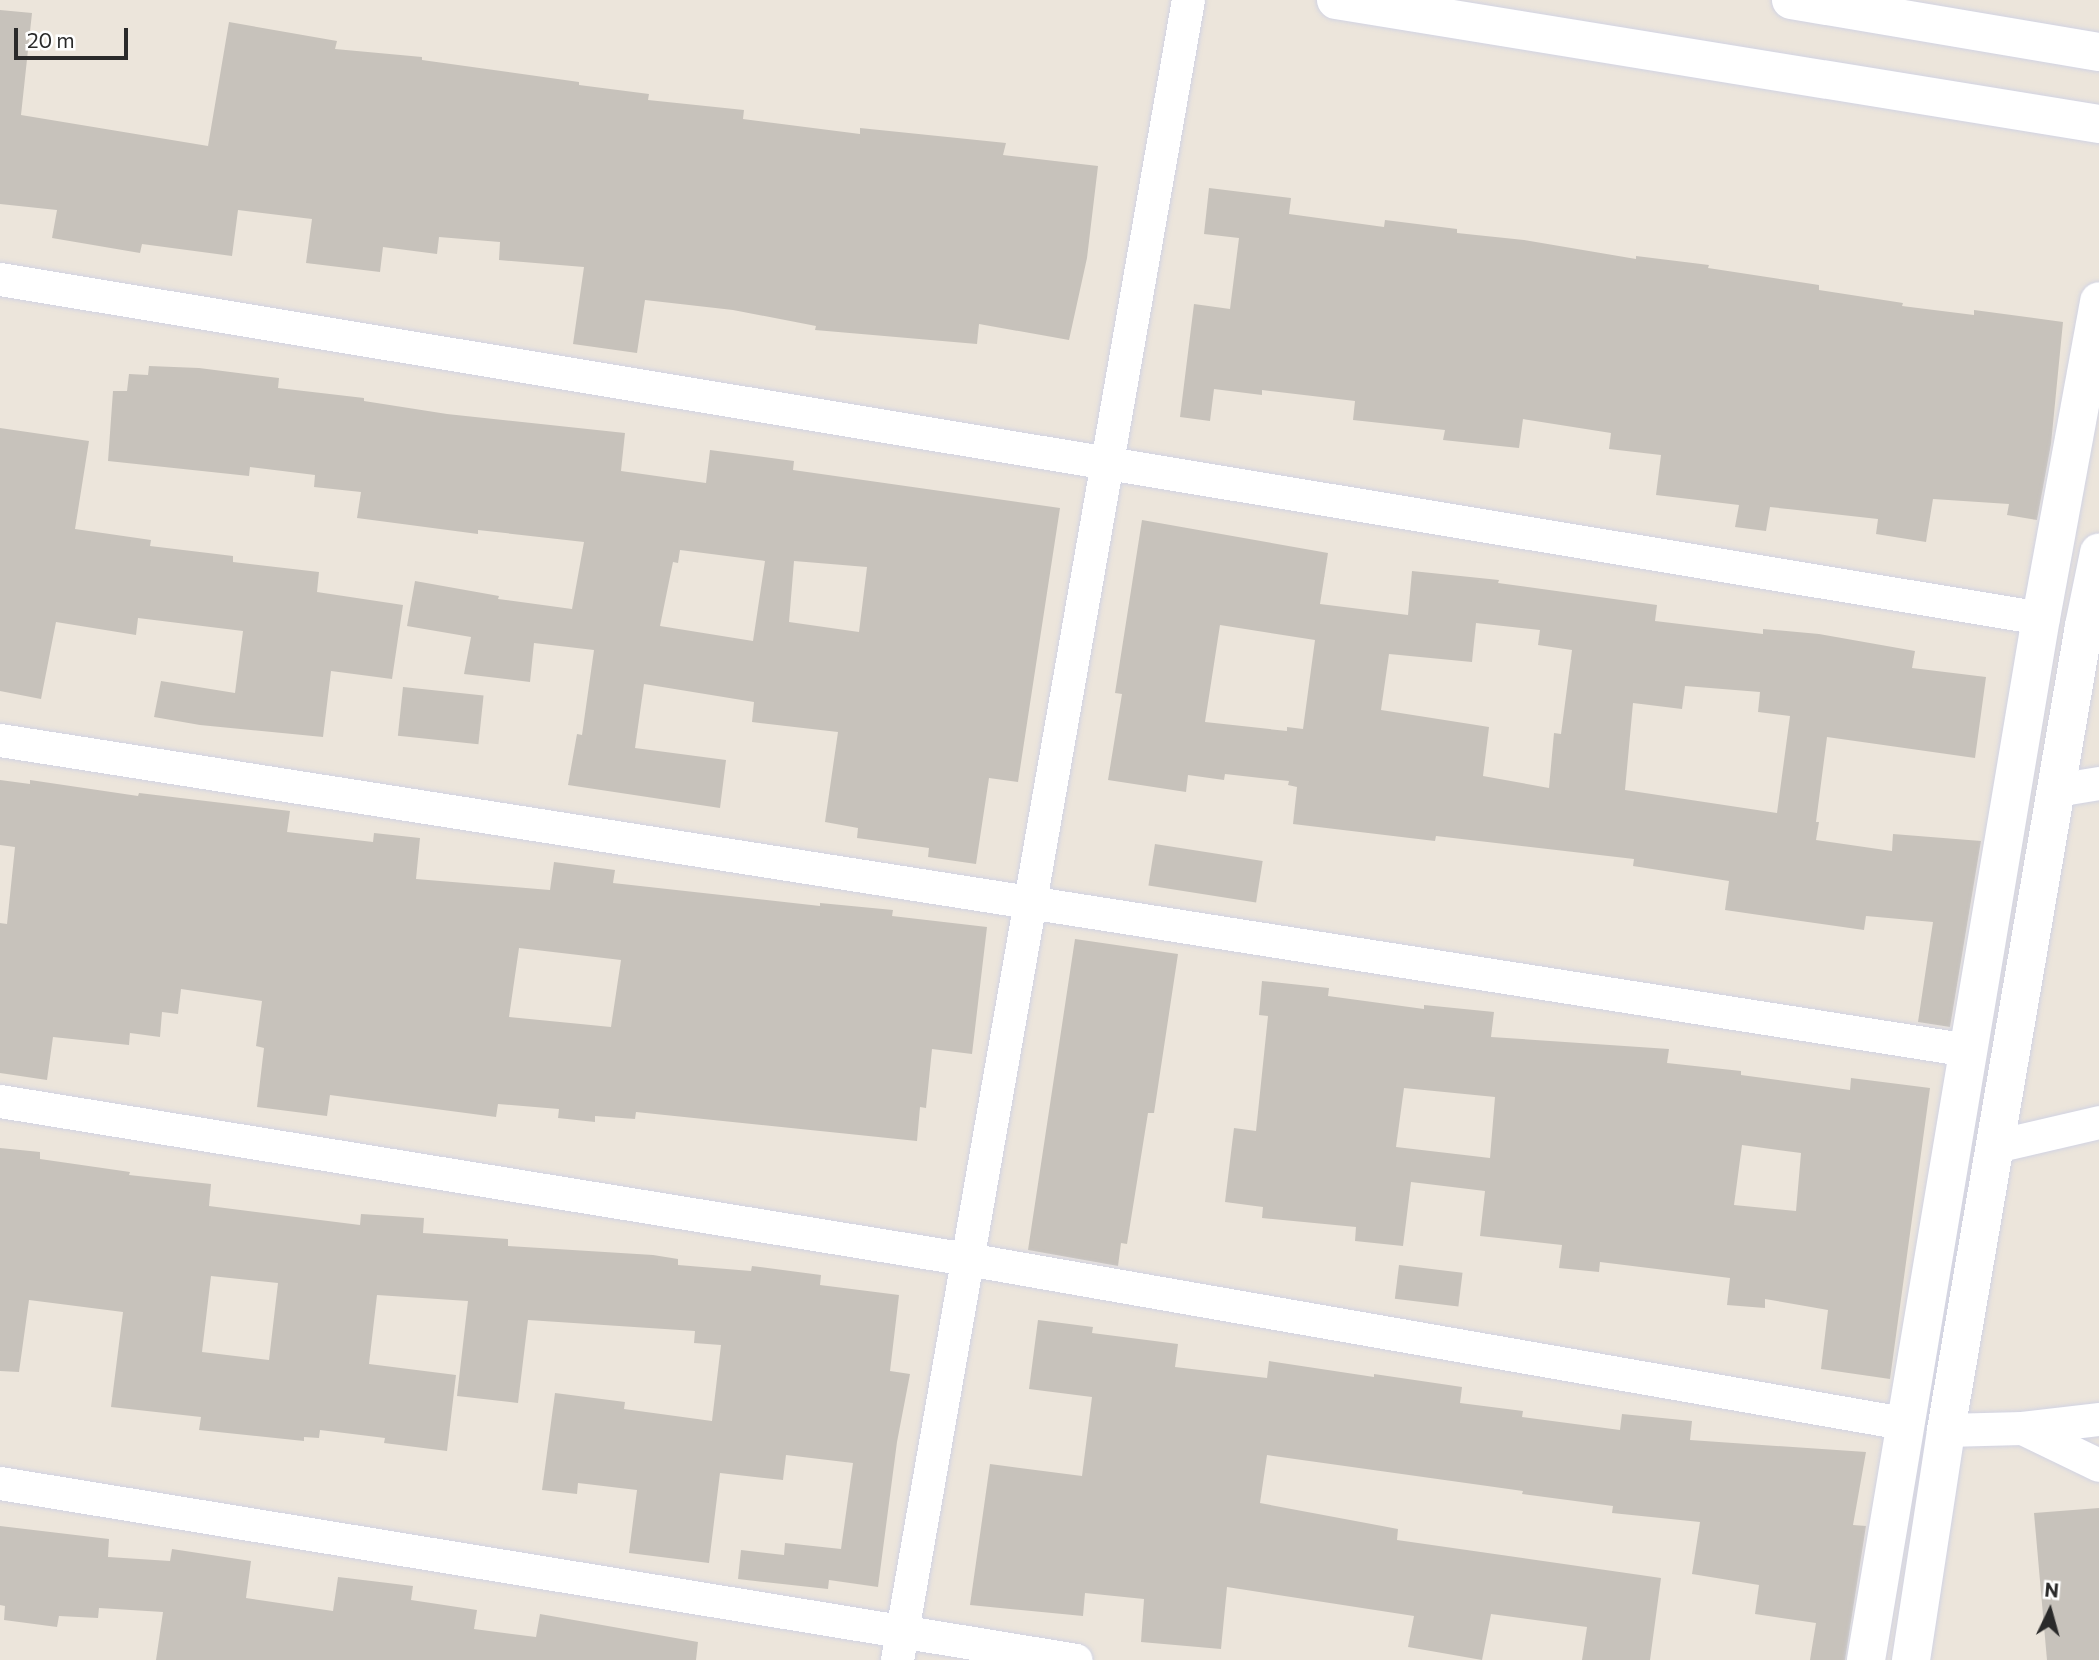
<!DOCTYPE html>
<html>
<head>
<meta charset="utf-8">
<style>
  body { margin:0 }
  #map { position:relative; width:2099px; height:1660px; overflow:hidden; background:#ece5db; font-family:Commissioner,sans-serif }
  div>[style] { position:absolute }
  .building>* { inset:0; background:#c7c2bb; transform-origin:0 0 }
  .roads { filter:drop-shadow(0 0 2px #d1d3e3) drop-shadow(0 0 2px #d1d3e3) }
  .street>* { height:33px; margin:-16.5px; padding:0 16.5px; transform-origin:16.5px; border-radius:16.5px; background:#fff }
  .secondary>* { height:38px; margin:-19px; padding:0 19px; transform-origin:19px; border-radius:19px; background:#fff }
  span { translate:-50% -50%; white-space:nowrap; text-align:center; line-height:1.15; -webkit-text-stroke:7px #fff; paint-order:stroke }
  .north { position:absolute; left:2015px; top:1576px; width:70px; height:70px; -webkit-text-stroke:5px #fff; paint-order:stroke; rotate:5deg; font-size:19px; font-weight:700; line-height:28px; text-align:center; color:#2a2a2a }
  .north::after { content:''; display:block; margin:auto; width:24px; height:32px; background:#2a2a2a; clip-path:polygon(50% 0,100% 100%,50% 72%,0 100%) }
  .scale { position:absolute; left:14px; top:28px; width:114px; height:32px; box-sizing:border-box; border:4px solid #2a2a2a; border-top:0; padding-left:9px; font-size:21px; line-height:24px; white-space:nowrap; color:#2a2a2a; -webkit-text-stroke:5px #fff; paint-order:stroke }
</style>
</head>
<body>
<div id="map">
  <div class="building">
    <i style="clip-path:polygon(0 10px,32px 13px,21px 115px,208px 146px,229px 22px,337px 41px,335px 49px,422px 57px,422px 60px,579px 82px,579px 85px,649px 94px,648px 100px,744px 110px,743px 119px,860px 134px,860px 128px,1006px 143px,1003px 155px,1098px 166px,1087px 258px,1069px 340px,979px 324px,977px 344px,815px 330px,816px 326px,733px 310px,645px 300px,637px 353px,573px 344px,584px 267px,499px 260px,500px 242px,439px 237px,437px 254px,383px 247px,380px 272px,306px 263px,312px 219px,238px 210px,232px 256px,142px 244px,140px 253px,52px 238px,57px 210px,0 204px)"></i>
    <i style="clip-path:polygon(1209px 188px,1291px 198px,1289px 214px,1384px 227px,1385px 220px,1457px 229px,1457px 233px,1524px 240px,1636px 259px,1636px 256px,1709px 265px,1708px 268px,1819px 285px,1819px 290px,1903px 303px,1902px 306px,1974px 315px,1974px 310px,2063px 322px,2051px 444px,2037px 520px,2007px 515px,2009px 504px,1933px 499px,1926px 542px,1876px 534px,1878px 519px,1770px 507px,1766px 531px,1735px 527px,1739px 505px,1656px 495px,1661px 455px,1609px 449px,1611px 433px,1523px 419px,1519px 448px,1443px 440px,1445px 430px,1353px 420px,1355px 401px,1262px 390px,1262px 395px,1214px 389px,1210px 421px,1180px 417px,1194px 304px,1230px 309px,1239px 238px,1204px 234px)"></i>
    <i style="clip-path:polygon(evenodd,149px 366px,199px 368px,279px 378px,278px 388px,364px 398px,364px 401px,447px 414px,625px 433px,621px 471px,706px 483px,710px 450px,794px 461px,793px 470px,1060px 508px,1018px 782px,989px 778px,976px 864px,928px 857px,929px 848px,857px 838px,858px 828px,825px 822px,838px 732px,752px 722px,754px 702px,644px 684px,635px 748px,726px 760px,720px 808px,568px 785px,577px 734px,582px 735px,594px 650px,534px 643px,530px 682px,464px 674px,471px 637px,407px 626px,415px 581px,499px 596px,498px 599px,572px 609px,584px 542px,478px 530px,478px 534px,357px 518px,361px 492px,314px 487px,315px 475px,250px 467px,249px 476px,108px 461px,113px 391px,127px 391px,129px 374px,148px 375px,149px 366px,680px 550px,765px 561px,753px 641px,660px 626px,673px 562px,678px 563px,680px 550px,149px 366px,794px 561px,867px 567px,859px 632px,789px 622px,794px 561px)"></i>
    <i style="clip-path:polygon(0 428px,89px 441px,75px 529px,151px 540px,150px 546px,233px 556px,233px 562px,319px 572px,317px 592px,403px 605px,392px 679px,331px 671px,323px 737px,200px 725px,154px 717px,161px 681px,235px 693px,243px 631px,138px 618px,136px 635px,56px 622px,41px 699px,0 691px)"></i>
    <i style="clip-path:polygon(evenodd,1142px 520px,1328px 553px,1320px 604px,1408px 615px,1412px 571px,1499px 580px,1498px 583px,1657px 605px,1655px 621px,1763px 634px,1763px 629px,1819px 634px,1915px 651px,1912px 668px,1986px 677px,1975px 758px,1827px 737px,1816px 822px,1819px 822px,1816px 840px,1892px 851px,1893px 834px,1981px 841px,1950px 1027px,1918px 1022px,1933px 922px,1866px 916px,1864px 930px,1725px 910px,1729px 881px,1633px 866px,1634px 859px,1436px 836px,1435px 841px,1293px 824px,1297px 787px,1288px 785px,1289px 781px,1225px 774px,1224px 780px,1188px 775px,1186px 792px,1108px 780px,1122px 694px,1115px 693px,1142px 520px,1476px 623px,1540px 630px,1538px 645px,1572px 650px,1561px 734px,1554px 733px,1549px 788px,1483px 776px,1489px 727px,1381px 710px,1389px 654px,1472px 662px,1476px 623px,1142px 520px,1220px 625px,1315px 640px,1303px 729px,1287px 727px,1287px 731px,1205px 722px,1220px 625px,1142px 520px,1685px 686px,1760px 692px,1758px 712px,1790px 716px,1777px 813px,1625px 790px,1633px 703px,1682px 709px,1685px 686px)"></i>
    <i style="left:403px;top:687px;width:81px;height:49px;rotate:6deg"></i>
    <i style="clip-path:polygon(evenodd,0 780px,30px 784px,30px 780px,138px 796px,139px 793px,290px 811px,287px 832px,373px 842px,374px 833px,420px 838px,416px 879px,550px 890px,554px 862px,615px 870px,613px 883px,820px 906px,820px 903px,893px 910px,892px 916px,987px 927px,972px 1054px,932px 1049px,926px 1108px,920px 1107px,917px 1141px,636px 1112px,635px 1119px,595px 1116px,595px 1122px,558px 1118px,559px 1109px,498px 1104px,496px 1117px,330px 1095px,327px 1116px,257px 1107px,264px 1048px,256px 1046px,262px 1001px,181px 989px,178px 1014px,162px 1012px,160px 1037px,130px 1033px,129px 1045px,53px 1037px,47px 1080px,0 1073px,0 923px,7px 924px,15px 847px,0 845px,0 780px,519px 948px,621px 960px,611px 1027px,509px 1017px,519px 948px)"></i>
    <i style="left:1155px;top:844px;width:109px;height:42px;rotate:9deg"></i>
    <i style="clip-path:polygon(1075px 939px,1178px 954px,1154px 1113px,1148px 1113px,1127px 1244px,1121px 1243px,1118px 1266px,1028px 1250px)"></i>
    <i style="clip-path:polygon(evenodd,1262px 981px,1329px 988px,1328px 996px,1424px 1009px,1424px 1005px,1494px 1012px,1491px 1037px,1669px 1049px,1667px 1063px,1741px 1071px,1741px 1075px,1850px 1090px,1851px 1078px,1930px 1088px,1890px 1379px,1821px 1369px,1828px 1310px,1765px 1299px,1765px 1308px,1727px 1305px,1730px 1278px,1600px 1262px,1599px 1272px,1559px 1268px,1562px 1245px,1480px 1236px,1485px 1191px,1411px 1182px,1403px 1246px,1355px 1241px,1356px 1227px,1262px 1218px,1263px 1207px,1225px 1202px,1234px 1128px,1256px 1131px,1268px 1016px,1259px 1015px,1262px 981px,1404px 1088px,1495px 1097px,1490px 1158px,1396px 1147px,1404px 1088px,1262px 981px,1742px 1145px,1801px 1153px,1796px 1211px,1734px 1205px,1742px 1145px)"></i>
    <i style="clip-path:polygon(evenodd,0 1148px,40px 1152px,40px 1159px,130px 1172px,129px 1175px,211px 1184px,209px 1206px,360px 1225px,361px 1214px,424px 1218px,423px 1233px,508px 1239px,508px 1246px,653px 1255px,678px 1259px,678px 1265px,751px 1271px,752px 1266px,821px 1275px,820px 1285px,899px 1295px,890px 1371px,910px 1374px,897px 1442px,878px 1587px,829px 1580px,828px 1589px,738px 1579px,741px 1550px,784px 1555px,785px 1543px,841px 1549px,853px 1463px,786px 1455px,783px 1480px,720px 1473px,709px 1563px,629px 1553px,637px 1490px,578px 1483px,577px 1494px,542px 1490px,555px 1393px,625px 1402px,624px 1409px,712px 1421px,721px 1345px,694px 1343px,695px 1331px,528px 1320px,518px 1403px,457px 1396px,468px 1301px,377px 1295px,369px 1364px,456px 1375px,447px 1451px,384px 1443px,385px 1438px,320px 1430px,319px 1438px,304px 1437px,304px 1441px,199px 1430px,201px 1417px,111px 1407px,123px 1312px,29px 1300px,19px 1372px,0 1371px,0 1148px,211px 1276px,278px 1283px,269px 1360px,202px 1352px,211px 1276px)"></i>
    <i style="left:1399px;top:1265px;width:64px;height:34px;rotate:7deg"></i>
    <i style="clip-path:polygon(1038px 1320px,1093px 1327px,1092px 1333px,1178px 1344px,1175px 1367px,1267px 1378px,1269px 1361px,1374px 1377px,1374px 1374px,1462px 1387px,1460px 1403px,1523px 1411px,1522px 1417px,1620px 1430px,1622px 1414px,1692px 1421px,1690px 1440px,1866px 1452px,1853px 1525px,1866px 1526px,1845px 1660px,1810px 1660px,1816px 1623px,1755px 1614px,1759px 1585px,1692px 1574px,1700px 1522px,1612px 1513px,1613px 1506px,1522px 1494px,1523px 1491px,1267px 1455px,1260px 1503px,1398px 1529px,1397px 1540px,1661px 1578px,1650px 1660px,1582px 1660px,1587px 1627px,1491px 1614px,1482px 1660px,1408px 1647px,1414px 1616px,1227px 1587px,1221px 1649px,1141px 1642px,1144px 1599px,1085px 1593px,1083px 1616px,970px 1605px,990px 1464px,1082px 1476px,1092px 1397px,1029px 1389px)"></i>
    <i style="clip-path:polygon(2099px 1508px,2099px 1660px,2047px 1660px,2034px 1513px)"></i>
    <i style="clip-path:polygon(0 1526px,109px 1539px,108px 1557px,170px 1561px,172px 1549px,251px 1561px,246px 1598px,333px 1611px,338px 1577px,413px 1586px,411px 1600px,477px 1610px,474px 1629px,536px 1637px,540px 1614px,698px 1642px,696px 1660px,156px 1660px,163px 1612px,99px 1608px,98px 1618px,59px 1616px,57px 1627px,4px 1620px,5px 1606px,0 1605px)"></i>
  </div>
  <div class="roads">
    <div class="street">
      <i style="left:0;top:279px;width:2069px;rotate:9.43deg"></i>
      <i style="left:0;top:740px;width:1993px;rotate:8.95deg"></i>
      <i style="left:2056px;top:790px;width:44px;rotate:-9.2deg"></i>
      <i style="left:0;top:1101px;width:980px;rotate:9.28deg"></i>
      <i style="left:967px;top:1259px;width:950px;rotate:9.94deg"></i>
      <i style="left:1996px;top:1146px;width:106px;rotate:-13.1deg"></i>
      <i style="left:2022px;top:1428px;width:85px;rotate:25.7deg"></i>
      <i style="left:1946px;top:1430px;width:76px;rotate:-1.5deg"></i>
      <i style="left:2022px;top:1428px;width:78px;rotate:-6.7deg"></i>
      <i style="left:0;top:1483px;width:1090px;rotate:9.34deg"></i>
      <i style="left:897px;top:1660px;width:1685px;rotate:-80.06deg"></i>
    </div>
    <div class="secondary">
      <i style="left:1336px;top:0;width:773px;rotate:9.23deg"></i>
      <i style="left:1791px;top:0;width:312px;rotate:9.6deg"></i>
      <i style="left:1866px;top:1660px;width:1057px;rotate:-80.47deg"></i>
      <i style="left:2041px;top:618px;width:322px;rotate:-79.6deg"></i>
      <i style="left:1911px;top:1660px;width:233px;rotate:-81.3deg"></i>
      <i style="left:1946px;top:1430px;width:816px;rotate:-80.26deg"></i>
      <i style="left:2084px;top:626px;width:75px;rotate:-78.4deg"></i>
    </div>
  </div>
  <div class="north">N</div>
  <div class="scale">20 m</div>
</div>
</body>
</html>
